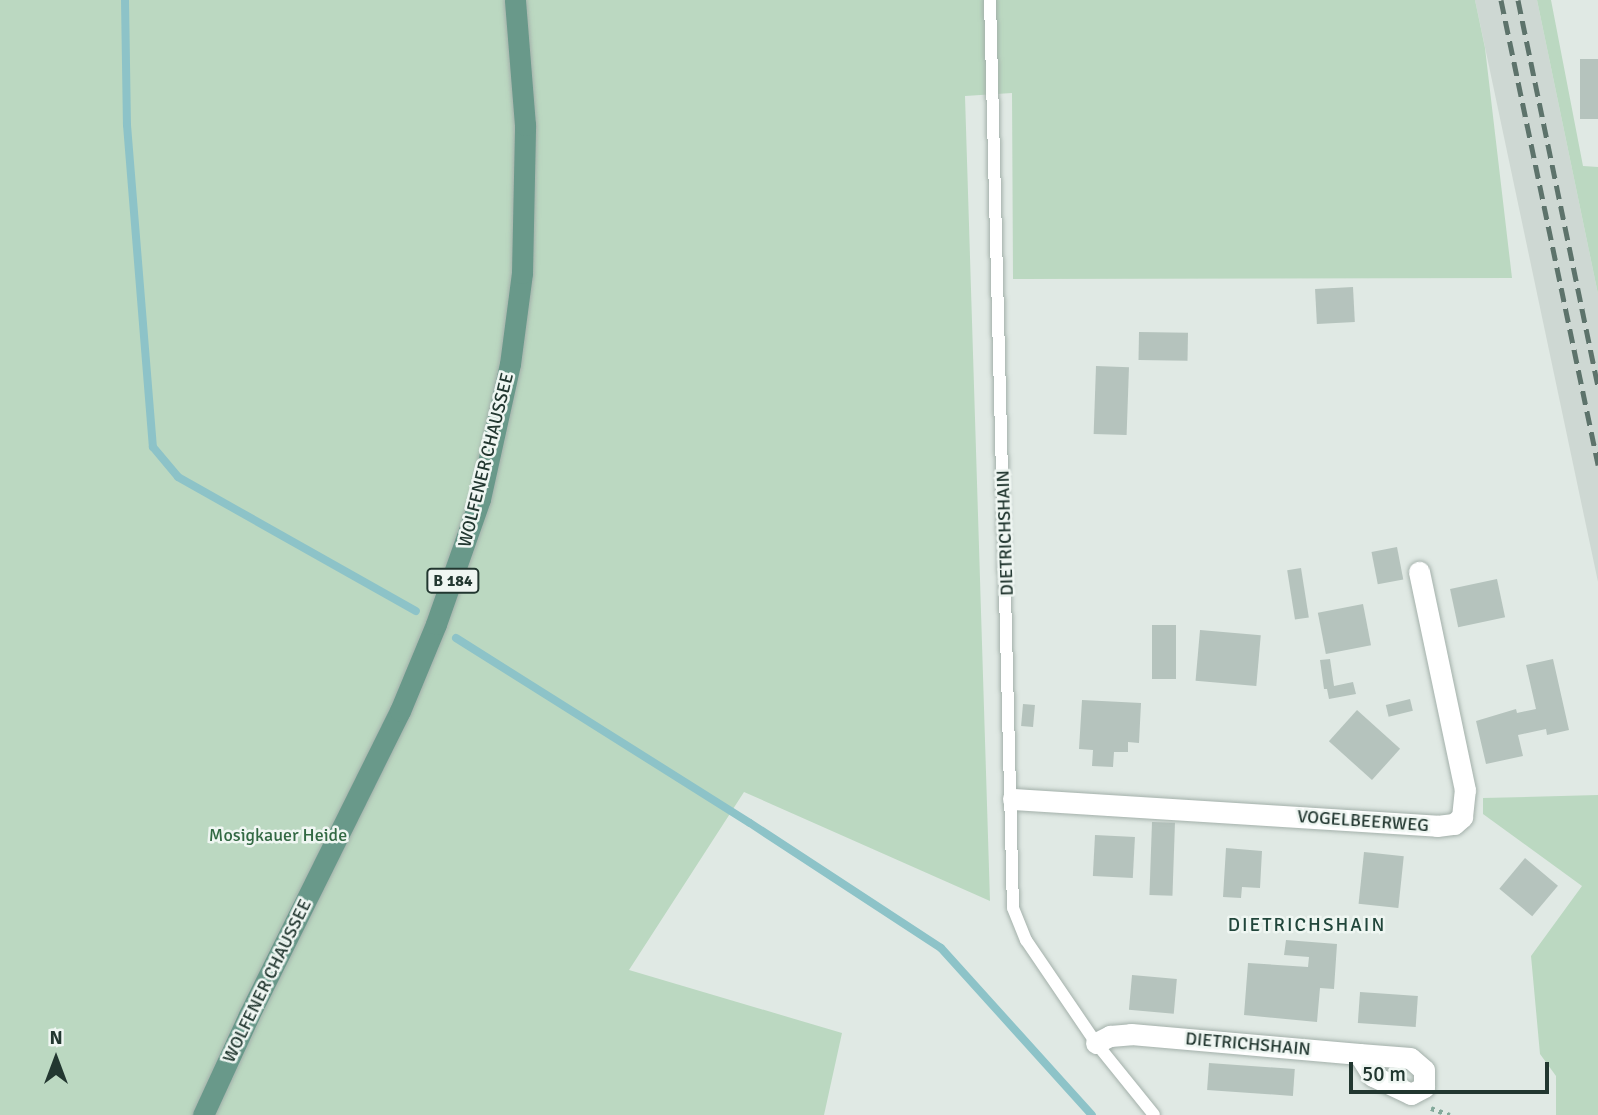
<!DOCTYPE html>
<html>
<head>
<meta charset="utf-8">
<style>
  body { margin:0 }
  #map { position:relative; width:1598px; height:1115px; overflow:hidden; background:#e0e9e4; font-family:Signika,sans-serif }
  div>[style] { position:absolute }
  .built>* { inset:0; background:#ced8d3 }
  .green>* { inset:0; background:#bbd8c1 }
  .stream>* { height:8px; margin:-4px; padding:0 4px; transform-origin:4px; border-radius:4px; background:#8dc3c8 }
  .building>* { inset:0; background:#b5c3bd; transform-origin:0 0 }
  .path>* { height:4.5px; margin-top:-2.25px; transform-origin:0; background:repeating-linear-gradient(90deg,#84a99b 0 3.5px,transparent 0 8.5px) }
  .roads { filter:drop-shadow(0 0 2px #a3b0aa) drop-shadow(0 0 2px #a3b0aa) }
  .service>* { height:12px; margin:-6px; padding:0 6px; transform-origin:6px; border-radius:6px; background:#fff }
  .minor>* { height:21px; margin:-10.5px; padding:0 10.5px; transform-origin:10.5px; border-radius:10.5px; background:#fff }
  .primary>* { height:21px; margin:-10.5px; padding:0 10.5px; transform-origin:10.5px; border-radius:10.5px; background:#69998a }
  .rail>* { height:5px; margin-top:-2.5px; transform-origin:0; background:repeating-linear-gradient(90deg,#5d736b 0 14px,transparent 0 21px) }
  span { translate:-50% -50%; white-space:nowrap; text-align:center; line-height:1.15; -webkit-text-stroke:5px #eff6f2; paint-order:stroke }
  .shield-label span { padding:2px 5px; background:#eff6f2; border:2px solid; border-radius:5px; -webkit-text-stroke-width:0 }
  .shield-label { font-size:16px; color:#223730; font-weight:700 }
  .street-label { font-size:18px; color:#223730 }
  .park-label { font-size:18px; color:#326943 }
  .neighbourhood-label { font-size:19px; color:#21463b; letter-spacing:2px }
  .north { position:absolute; left:21px; top:1024px; width:70px; height:70px; -webkit-text-stroke:5px #eff6f2; paint-order:stroke; rotate:0deg; font-size:19px; font-weight:700; line-height:28px; text-align:center; color:#223730 }
  .north::after { content:''; display:block; margin:auto; width:24px; height:32px; background:#223730; clip-path:polygon(50% 0,100% 100%,50% 72%,0 100%) }
  .scale { position:absolute; left:1349px; top:1062px; width:200px; height:32px; box-sizing:border-box; border:4px solid #223730; border-top:0; padding-left:9px; font-size:21px; line-height:24px; white-space:nowrap; color:#223730; -webkit-text-stroke:5px #eff6f2; paint-order:stroke }
</style>
</head>
<body>
<div id="map">
  <div class="built">
    <i style="clip-path:polygon(1475px 0,1537px 0,1598px 294px,1598px 582px)"></i>
  </div>
  <div class="green">
    <i style="clip-path:polygon(0 0,1475px 0,1485px 48px,1512px 278px,1013px 279px,1012px 93px,965px 96px,990px 901px,744px 792px,629px 970px,842px 1033px,824px 1115px,0 1115px)"></i>
    <i style="clip-path:polygon(1537px 0,1551px 0,1583px 166px,1598px 167px,1598px 294px)"></i>
    <i style="clip-path:polygon(1598px 795px,1598px 1115px,1556px 1115px,1556px 1076px,1540px 1054px,1531px 956px,1582px 886px,1483px 814px,1483px 798px)"></i>
  </div>
  <div class="stream">
    <i style="left:125px;top:0;width:125px;rotate:89.1deg"></i>
    <i style="left:127px;top:125px;width:323px;rotate:85.4deg"></i>
    <i style="left:153px;top:447px;width:39px;rotate:50deg"></i>
    <i style="left:178px;top:477px;width:273px;rotate:29.4deg"></i>
    <i style="left:456px;top:638px;width:347px;rotate:32.2deg"></i>
    <i style="left:750px;top:823px;width:228px;rotate:33.2deg"></i>
    <i style="left:941px;top:948px;width:225px;rotate:47.9deg"></i>
  </div>
  <div class="building">
    <i style="left:1598px;top:59px;width:60px;height:18px;rotate:90deg"></i>
    <i style="left:1353px;top:287px;width:35px;height:38px;rotate:87deg"></i>
    <i style="left:1139px;top:332px;width:49px;height:28px;rotate:1deg"></i>
    <i style="left:1096px;top:366px;width:33px;height:68px;rotate:2deg"></i>
    <i style="left:1397px;top:547px;width:33px;height:26px;rotate:79deg"></i>
    <i style="left:1301px;top:568px;width:50px;height:14px;rotate:81deg"></i>
    <i style="left:1497px;top:579px;width:39px;height:48px;rotate:78deg"></i>
    <i style="left:1363px;top:604px;width:42px;height:46px;rotate:79deg"></i>
    <i style="left:1152px;top:625px;width:24px;height:54px"></i>
    <i style="left:1200px;top:630px;width:61px;height:51px;rotate:5deg"></i>
    <i style="clip-path:polygon(1330px 659px,1334px 686px,1353px 682px,1356px 694px,1329px 699px,1327px 689px,1324px 689px,1320px 660px)"></i>
    <i style="clip-path:polygon(1553px 659px,1569px 730px,1547px 735px,1546px 729px,1518px 735px,1523px 756px,1486px 764px,1476px 721px,1516px 709px,1517px 713px,1536px 709px,1526px 665px)"></i>
    <i style="left:1410px;top:699px;width:12px;height:25px;rotate:76deg"></i>
    <i style="clip-path:polygon(1082px 700px,1141px 703px,1139px 743px,1128px 742px,1128px 752px,1114px 752px,1113px 767px,1092px 766px,1093px 750px,1079px 749px)"></i>
    <i style="left:1023px;top:704px;width:12px;height:22px;rotate:5deg"></i>
    <i style="left:1357px;top:710px;width:58px;height:42px;rotate:42deg"></i>
    <i style="left:1152px;top:822px;width:23px;height:73px;rotate:2deg"></i>
    <i style="left:1095px;top:835px;width:40px;height:41px;rotate:3deg"></i>
    <i style="clip-path:polygon(1226px 848px,1262px 851px,1260px 888px,1242px 887px,1241px 898px,1223px 897px)"></i>
    <i style="left:1364px;top:852px;width:40px;height:52px;rotate:6deg"></i>
    <i style="left:1525px;top:858px;width:43px;height:40px;rotate:40deg"></i>
    <i style="clip-path:polygon(1286px 940px,1337px 944px,1334px 989px,1320px 988px,1317px 1022px,1244px 1015px,1248px 963px,1308px 967px,1309px 957px,1284px 955px)"></i>
    <i style="left:1132px;top:975px;width:45px;height:35px;rotate:5deg"></i>
    <i style="left:1360px;top:992px;width:58px;height:31px;rotate:4deg"></i>
    <i style="left:1209px;top:1063px;width:86px;height:27px;rotate:4deg"></i>
  </div>
  <div class="path">
    <i style="left:1431px;top:1108px;width:20px;rotate:20deg"></i>
  </div>
  <div class="roads">
    <div class="service">
      <i style="left:990px;top:0;width:908px;rotate:88.55deg"></i>
      <i style="left:1013px;top:908px;width:35px;rotate:68deg"></i>
      <i style="left:1026px;top:940px;width:125px;rotate:55.8deg"></i>
      <i style="left:1096px;top:1043px;width:92px;rotate:51.1deg"></i>
    </div>
    <div class="minor">
      <i style="left:1013px;top:799px;width:425px;rotate:3.6deg"></i>
      <i style="left:1437px;top:826px;width:17px;rotate:-7deg"></i>
      <i style="left:1454px;top:824px;width:11px;rotate:-41deg"></i>
      <i style="left:1462px;top:817px;width:27px;rotate:-84deg"></i>
      <i style="left:1465px;top:790px;width:223px;rotate:-101.9deg"></i>
      <i style="left:1096px;top:1043px;width:16px;rotate:-27deg"></i>
      <i style="left:1110px;top:1036px;width:21px;rotate:-5deg"></i>
      <i style="left:1131px;top:1034px;width:229px;rotate:5deg"></i>
      <i style="left:1359px;top:1054px;width:26px;rotate:58deg"></i>
      <i style="left:1373px;top:1076px;width:42px;rotate:25.3deg"></i>
      <i style="left:1411px;top:1094px;width:15px;rotate:-28deg"></i>
      <i style="left:1424px;top:1087px;width:17px;rotate:-90deg"></i>
      <i style="left:1424px;top:1070px;width:18px;rotate:-139deg"></i>
      <i style="left:1410px;top:1058px;width:51px;rotate:-175.5deg"></i>
    </div>
    <div class="primary">
      <i style="left:203px;top:1115px;width:110px;rotate:-65.3deg"></i>
      <i style="left:249px;top:1015px;width:339px;rotate:-63.6deg"></i>
      <i style="left:400px;top:711px;width:94px;rotate:-67.5deg"></i>
      <i style="left:436px;top:624px;width:133px;rotate:-70.6deg"></i>
      <i style="left:480px;top:499px;width:138px;rotate:-77.5deg"></i>
      <i style="left:510px;top:364px;width:92px;rotate:-82.5deg"></i>
      <i style="left:522px;top:273px;width:148px;rotate:-88.8deg"></i>
      <i style="left:525px;top:125px;width:125px;rotate:-94.6deg"></i>
    </div>
  </div>
  <div class="rail">
    <i style="left:1501px;top:0;width:475px;rotate:78.2deg"></i>
    <i style="left:1518px;top:0;width:394px;rotate:78.3deg"></i>
  </div>
  <div class="shield-label">
    <span style="left:453px;top:581px">B 184</span>
  </div>
  <div class="street-label">
    <span style="left:486px;top:460px;rotate:-76deg">WOLFENER CHAUSSEE</span>
    <span style="left:1005px;top:533px;rotate:-92deg">DIETRICHSHAIN</span>
    <span style="left:1363px;top:821px;rotate:4deg">VOGELBEERWEG</span>
    <span style="left:267px;top:981px;rotate:-64deg">WOLFENER CHAUSSEE</span>
    <span style="left:1248px;top:1044px;rotate:5deg">DIETRICHSHAIN</span>
  </div>
  <div class="park-label">
    <span style="left:278px;top:835px">Mosigkauer Heide</span>
  </div>
  <div class="neighbourhood-label">
    <span style="left:1307px;top:926px">DIETRICHSHAIN</span>
  </div>
  <div class="north">N</div>
  <div class="scale">50 m</div>
</div>
</body>
</html>
